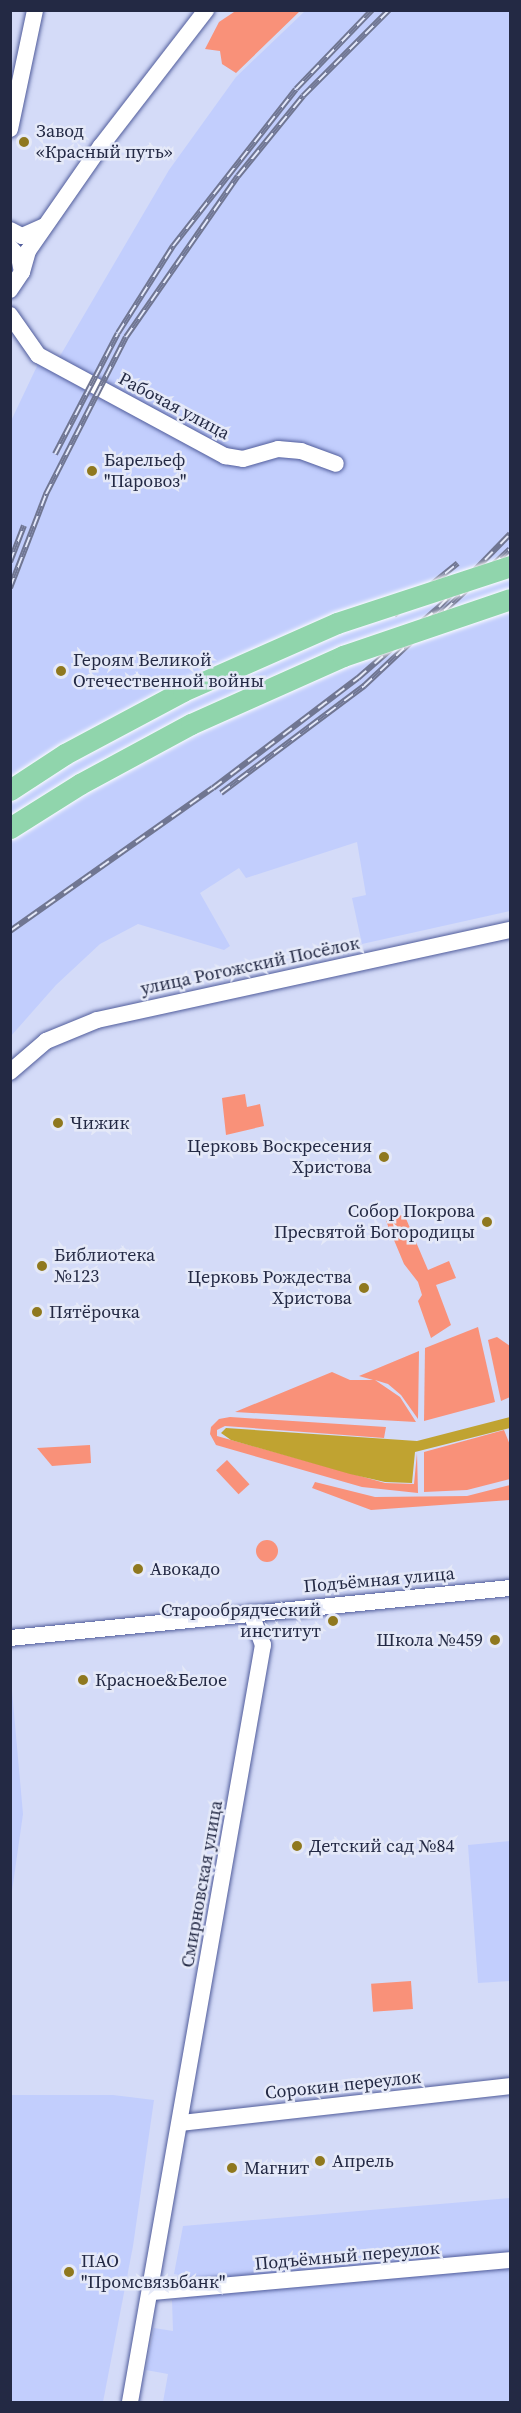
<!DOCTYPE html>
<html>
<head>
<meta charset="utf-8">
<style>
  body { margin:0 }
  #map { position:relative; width:521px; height:2413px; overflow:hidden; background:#d4dbf8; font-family:"Source Serif 4",serif }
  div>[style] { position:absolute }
  .built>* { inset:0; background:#c2cefd }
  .green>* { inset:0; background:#f99179; transform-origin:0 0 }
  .round { border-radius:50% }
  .water>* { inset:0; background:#c0a331 }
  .roads { filter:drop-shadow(0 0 2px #505c9b) drop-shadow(0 0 2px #505c9b) }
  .minor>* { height:16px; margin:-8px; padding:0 8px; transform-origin:8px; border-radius:8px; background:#fff }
  .rail>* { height:6px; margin-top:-3px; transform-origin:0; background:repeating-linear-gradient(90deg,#e5e9f8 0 11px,#707692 0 22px); box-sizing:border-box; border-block:2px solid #707692 }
  .bridges { filter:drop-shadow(0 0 2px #fff) drop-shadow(0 0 2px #fff) }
  .major-bridge>* { height:21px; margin:-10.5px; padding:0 10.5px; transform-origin:10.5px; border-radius:10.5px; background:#90d5ac }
  .dots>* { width:16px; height:16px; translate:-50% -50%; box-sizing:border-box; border:3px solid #e5e9f8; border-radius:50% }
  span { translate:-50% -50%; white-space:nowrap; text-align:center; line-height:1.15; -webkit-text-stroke:5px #e5e9f8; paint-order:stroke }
  .poi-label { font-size:18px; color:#232944 }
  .left { translate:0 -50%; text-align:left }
  .right { translate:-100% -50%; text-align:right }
  .street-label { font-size:18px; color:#232944 }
  .frame { position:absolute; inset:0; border:12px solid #232944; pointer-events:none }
</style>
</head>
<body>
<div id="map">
  <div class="built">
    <i style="clip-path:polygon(305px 11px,510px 11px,510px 911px,362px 944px,352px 898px,366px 895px,357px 842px,246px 878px,239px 868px,200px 893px,230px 946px,224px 950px,138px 924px,100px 944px,56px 985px,11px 1036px,10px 423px,38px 364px,60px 356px,169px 170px,236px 77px)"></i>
    <i style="clip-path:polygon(11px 1680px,23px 1814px,11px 1898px,10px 1897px)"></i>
    <i style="clip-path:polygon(510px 1841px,510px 1981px,478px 1983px,468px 1845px)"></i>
    <i style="clip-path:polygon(11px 2095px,113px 2095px,154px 2100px,133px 2246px,103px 2402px,11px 2402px)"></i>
    <i style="clip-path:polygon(510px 2198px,510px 2402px,163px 2402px,168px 2374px,146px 2370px,154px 2328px,173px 2331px,172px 2300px,187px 2298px,190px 2277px,174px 2274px,183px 2226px)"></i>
  </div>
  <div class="green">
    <i style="clip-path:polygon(237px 10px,300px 10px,300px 11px,236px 73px,222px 64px,220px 51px,205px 49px,219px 22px)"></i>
    <i style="clip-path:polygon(245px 1094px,247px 1107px,260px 1104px,264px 1126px,226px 1135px,222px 1098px)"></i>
    <i style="clip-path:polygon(404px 1214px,428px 1270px,449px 1261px,456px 1278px,436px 1285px,451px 1325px,431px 1338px,418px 1301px,422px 1295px,418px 1282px,404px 1264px,386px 1221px)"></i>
    <i style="clip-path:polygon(478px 1327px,495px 1402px,424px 1421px,425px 1348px)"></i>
    <i style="clip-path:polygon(497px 1337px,510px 1346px,510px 1397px,501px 1401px,488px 1340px)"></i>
    <i style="clip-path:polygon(419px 1351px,418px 1419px,401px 1395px,388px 1384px,375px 1380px,400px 1397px,416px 1422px,235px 1412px,332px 1372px,350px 1380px,373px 1380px,359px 1376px)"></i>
    <i style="clip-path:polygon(230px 1417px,386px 1427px,384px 1438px,225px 1426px,217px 1430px,217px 1436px,385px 1483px,414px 1484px,417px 1453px,418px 1493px,362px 1487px,216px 1445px,210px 1434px,211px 1427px,219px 1419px)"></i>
    <i style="clip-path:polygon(504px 1430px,510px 1445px,510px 1479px,467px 1490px,424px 1492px,424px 1452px)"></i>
    <i style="clip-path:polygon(90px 1445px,91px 1463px,52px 1466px,37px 1448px)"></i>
    <i style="left:227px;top:1460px;width:33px;height:15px;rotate:47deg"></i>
    <i style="clip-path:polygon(315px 1482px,375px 1497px,467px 1496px,510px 1485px,510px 1500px,371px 1510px,312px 1488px)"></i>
    <i class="round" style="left:256px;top:1540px;width:22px;height:22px"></i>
    <i style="left:411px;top:1981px;width:28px;height:40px;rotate:86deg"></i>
  </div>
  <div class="water">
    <i style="clip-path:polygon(510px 1417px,510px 1428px,415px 1452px,412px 1483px,385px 1482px,350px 1474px,231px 1440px,221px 1433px,226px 1428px,417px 1441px)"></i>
  </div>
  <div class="roads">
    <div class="minor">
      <i style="left:10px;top:129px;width:122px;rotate:-78.1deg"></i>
      <i style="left:10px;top:230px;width:13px;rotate:27deg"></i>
      <i style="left:22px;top:236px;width:24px;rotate:-24deg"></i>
      <i style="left:10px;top:247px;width:13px;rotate:48deg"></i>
      <i style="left:19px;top:257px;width:15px;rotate:79deg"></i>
      <i style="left:22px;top:272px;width:22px;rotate:124deg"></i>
      <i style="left:22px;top:272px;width:22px;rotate:-74deg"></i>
      <i style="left:28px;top:251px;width:128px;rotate:-55.2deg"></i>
      <i style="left:101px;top:146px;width:172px;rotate:-52.3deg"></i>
      <i style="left:10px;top:315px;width:49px;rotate:55deg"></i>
      <i style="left:38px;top:355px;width:213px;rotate:28.4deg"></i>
      <i style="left:225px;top:456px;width:18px;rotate:9deg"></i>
      <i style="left:243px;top:459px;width:36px;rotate:-16deg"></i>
      <i style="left:278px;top:449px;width:23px;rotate:5deg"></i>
      <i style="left:301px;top:451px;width:37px;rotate:20deg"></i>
      <i style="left:10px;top:1072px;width:48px;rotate:-40.7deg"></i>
      <i style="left:46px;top:1041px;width:55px;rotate:-22.4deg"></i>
      <i style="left:97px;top:1020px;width:423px;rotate:-12.3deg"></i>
      <i style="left:10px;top:1638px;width:502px;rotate:-5.71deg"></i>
      <i style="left:181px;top:2123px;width:331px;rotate:-6.4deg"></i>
      <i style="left:152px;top:2292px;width:359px;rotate:-5.1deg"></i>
      <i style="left:130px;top:2402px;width:769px;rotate:-80.04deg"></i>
      <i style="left:263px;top:1645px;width:34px;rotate:-111deg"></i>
    </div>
  </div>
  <div class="rail">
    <i style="left:55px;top:454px;width:136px;rotate:-62.5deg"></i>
    <i style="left:118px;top:333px;width:103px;rotate:-57.7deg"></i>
    <i style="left:173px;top:246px;width:199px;rotate:-51.9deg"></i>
    <i style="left:296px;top:89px;width:110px;rotate:-46.1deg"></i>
    <i style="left:10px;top:562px;width:39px;rotate:-69deg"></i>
    <i style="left:10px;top:588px;width:101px;rotate:-69deg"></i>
    <i style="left:46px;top:494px;width:176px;rotate:-63deg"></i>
    <i style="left:126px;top:337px;width:196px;rotate:-55.2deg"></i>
    <i style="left:238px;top:176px;width:103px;rotate:-50.9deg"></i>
    <i style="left:303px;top:96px;width:122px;rotate:-45deg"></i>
    <i style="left:394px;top:615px;width:82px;rotate:-39.1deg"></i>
    <i style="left:221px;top:793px;width:179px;rotate:-36.8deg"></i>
    <i style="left:364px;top:686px;width:200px;rotate:-43.2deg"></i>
    <i style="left:10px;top:931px;width:248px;rotate:-35.2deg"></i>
    <i style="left:213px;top:788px;width:182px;rotate:-37.2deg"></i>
    <i style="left:358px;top:678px;width:108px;rotate:-41.2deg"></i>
    <i style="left:439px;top:607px;width:102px;rotate:-45.8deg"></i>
  </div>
  <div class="bridges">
    <div class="major-bridge">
      <i style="left:10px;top:790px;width:66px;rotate:-33.2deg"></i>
      <i style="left:65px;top:754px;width:134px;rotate:-28.1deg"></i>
      <i style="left:183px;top:691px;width:168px;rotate:-23.8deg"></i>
      <i style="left:337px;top:623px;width:182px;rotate:-18.2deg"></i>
      <i style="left:10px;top:828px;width:83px;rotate:-32.2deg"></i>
      <i style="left:80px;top:784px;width:126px;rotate:-28.4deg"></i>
      <i style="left:191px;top:724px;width:167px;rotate:-24.1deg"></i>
      <i style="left:343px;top:656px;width:176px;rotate:-18.8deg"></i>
    </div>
  </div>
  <div class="dots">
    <i style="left:24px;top:142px;background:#8f781e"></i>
    <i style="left:92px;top:471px;background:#8f781e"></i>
    <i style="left:61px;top:671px;background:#8f781e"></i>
    <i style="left:58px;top:1123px;background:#8f781e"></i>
    <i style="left:384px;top:1157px;background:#8f781e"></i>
    <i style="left:487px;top:1222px;background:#8f781e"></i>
    <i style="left:42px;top:1266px;background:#8f781e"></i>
    <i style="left:364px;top:1288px;background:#8f781e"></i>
    <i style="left:37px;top:1312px;background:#8f781e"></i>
    <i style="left:138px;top:1569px;background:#8f781e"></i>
    <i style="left:333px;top:1621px;background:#8f781e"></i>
    <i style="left:495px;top:1640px;background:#8f781e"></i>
    <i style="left:83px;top:1680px;background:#8f781e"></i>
    <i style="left:297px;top:1846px;background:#8f781e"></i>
    <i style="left:320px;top:2161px;background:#8f781e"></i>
    <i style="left:232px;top:2168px;background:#8f781e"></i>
    <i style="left:69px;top:2272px;background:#8f781e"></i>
  </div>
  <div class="poi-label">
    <span class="left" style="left:36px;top:142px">Завод<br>«Красный путь»</span>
    <span class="left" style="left:104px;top:471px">Барельеф<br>"Паровоз"</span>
    <span class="left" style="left:73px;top:671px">Героям Великой<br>Отечественной войны</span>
    <span class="left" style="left:70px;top:1123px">Чижик</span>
    <span class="right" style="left:372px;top:1157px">Церковь Воскресения<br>Христова</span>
    <span class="right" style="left:475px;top:1222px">Собор Покрова<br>Пресвятой Богородицы</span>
    <span class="left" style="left:54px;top:1266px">Библиотека<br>№123</span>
    <span class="right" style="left:352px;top:1288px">Церковь Рождества<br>Христова</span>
    <span class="left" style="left:49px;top:1312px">Пятёрочка</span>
    <span class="left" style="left:150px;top:1569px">Авокадо</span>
    <span class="right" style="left:321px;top:1621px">Старообрядческий<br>институт</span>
    <span class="right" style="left:483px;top:1640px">Школа №459</span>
    <span class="left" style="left:95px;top:1680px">Красное&amp;Белое</span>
    <span class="left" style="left:309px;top:1846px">Детский сад №84</span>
    <span class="left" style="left:332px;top:2161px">Апрель</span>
    <span class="left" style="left:244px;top:2168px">Магнит</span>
    <span class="left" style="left:81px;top:2272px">ПАО<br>"Промсвязьбанк"</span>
  </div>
  <div class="street-label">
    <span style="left:174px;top:406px;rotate:28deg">Рабочая улица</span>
    <span style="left:250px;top:966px;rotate:-12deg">улица Рогожский Посёлок</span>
    <span style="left:379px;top:1580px;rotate:-5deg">Подъёмная улица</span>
    <span style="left:202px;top:1884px;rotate:-80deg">Смирновская улица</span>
    <span style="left:343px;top:2085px;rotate:-6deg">Сорокин переулок</span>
    <span style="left:347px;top:2256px;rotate:-5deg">Подъёмный переулок</span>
  </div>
  <div class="frame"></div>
</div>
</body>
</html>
